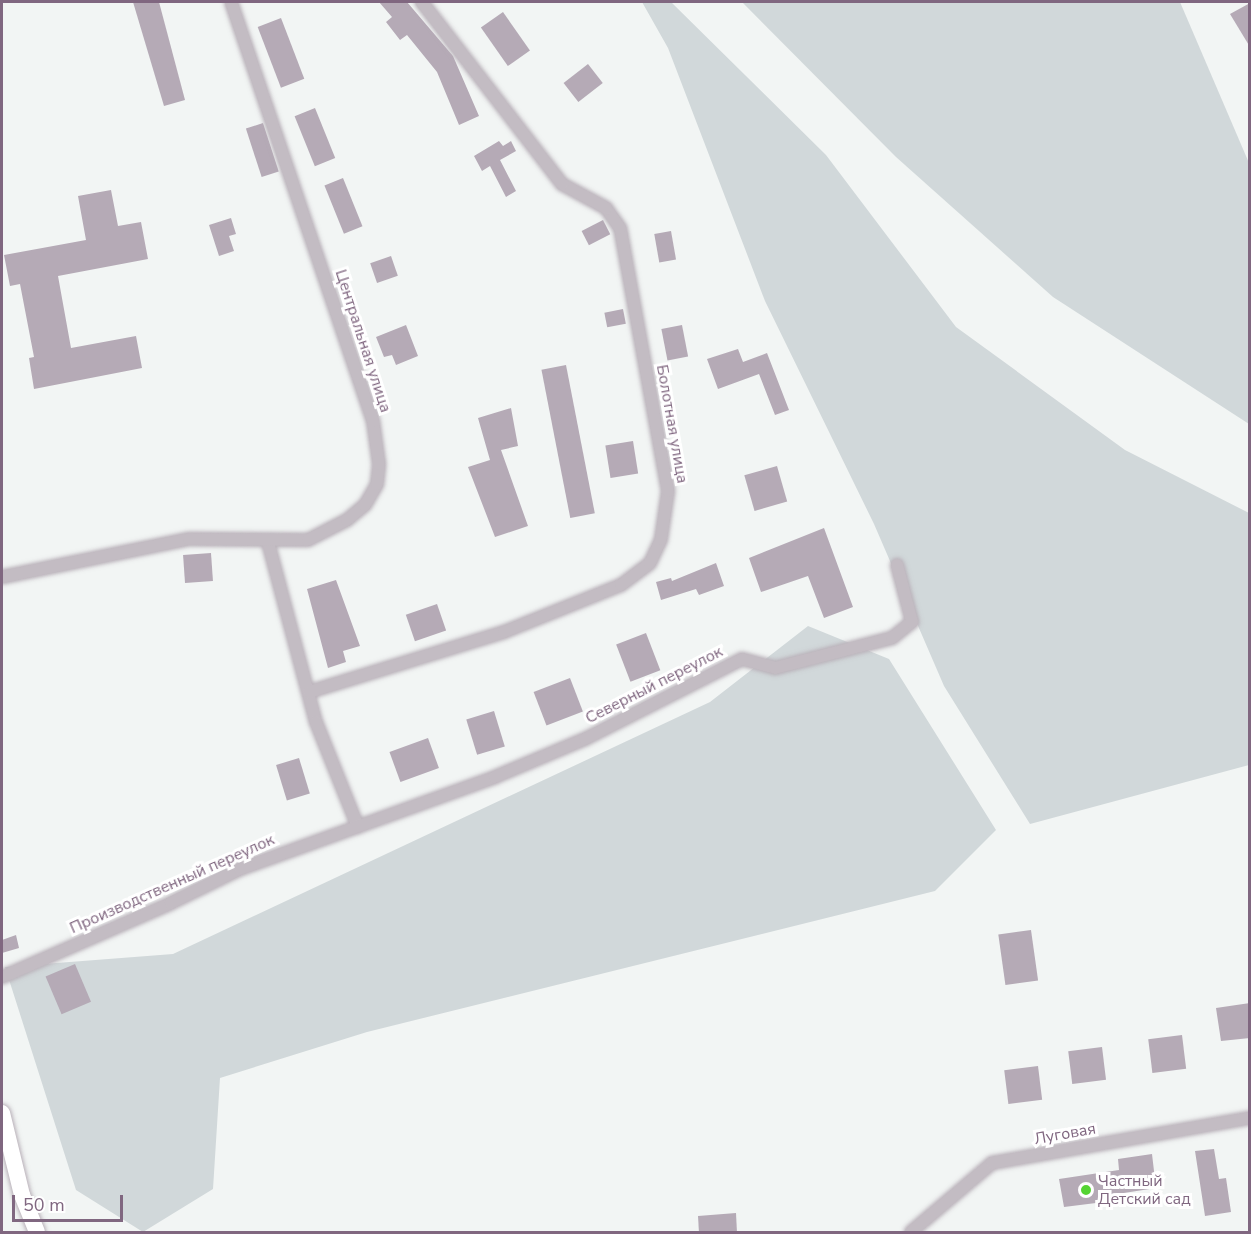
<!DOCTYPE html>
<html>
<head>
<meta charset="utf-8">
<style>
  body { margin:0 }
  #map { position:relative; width:1251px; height:1234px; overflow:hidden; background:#f2f5f4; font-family:"Nunito Sans",sans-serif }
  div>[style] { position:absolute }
  .green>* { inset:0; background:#d1d8da }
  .building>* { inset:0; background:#b5aab6; transform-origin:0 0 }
  .roads { filter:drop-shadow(0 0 2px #b9b1b9) drop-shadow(0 0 2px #b9b1b9) }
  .street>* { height:12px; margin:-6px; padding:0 6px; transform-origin:6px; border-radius:6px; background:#c3bcc3 }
  .secondary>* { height:16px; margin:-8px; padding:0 8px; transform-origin:8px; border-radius:8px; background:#fff }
  .dots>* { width:16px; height:16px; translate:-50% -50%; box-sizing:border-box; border:3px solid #fff; border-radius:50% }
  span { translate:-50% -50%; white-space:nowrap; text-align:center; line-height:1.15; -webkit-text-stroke:6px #fff; paint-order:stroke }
  .street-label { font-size:16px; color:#806780 }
  .poi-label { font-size:16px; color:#806780 }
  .left { translate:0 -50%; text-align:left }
  .frame { position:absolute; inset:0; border:3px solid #806780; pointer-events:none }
  .scale { position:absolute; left:12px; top:1195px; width:111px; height:27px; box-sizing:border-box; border:3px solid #806780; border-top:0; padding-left:8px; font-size:18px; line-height:21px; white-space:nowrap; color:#806780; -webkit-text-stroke:4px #fff; paint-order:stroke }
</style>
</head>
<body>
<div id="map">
  <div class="green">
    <i style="clip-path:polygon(642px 2px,671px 2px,826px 155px,956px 327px,1125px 450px,1249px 513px,1249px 765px,1030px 824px,944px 686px,874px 524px,765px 301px,668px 48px)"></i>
    <i style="clip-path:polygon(742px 2px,1180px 2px,1249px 163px,1249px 424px,1053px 297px,896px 157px)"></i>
    <i style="clip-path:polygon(808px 626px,889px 659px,996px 830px,935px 891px,367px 1032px,220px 1078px,213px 1189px,143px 1232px,76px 1190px,5px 967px,173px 954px,710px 702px)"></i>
  </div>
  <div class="building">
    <i style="clip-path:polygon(133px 2px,159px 2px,185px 100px,164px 106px)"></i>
    <i style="clip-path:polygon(379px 2px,407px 2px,453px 56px,479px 116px,459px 125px,437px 72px,407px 35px,400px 40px,386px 22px,392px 17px)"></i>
    <i style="clip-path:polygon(1250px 3px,1250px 47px,1230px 14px)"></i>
    <i style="left:503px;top:12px;width:47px;height:27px;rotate:55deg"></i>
    <i style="left:281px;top:18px;width:65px;height:25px;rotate:69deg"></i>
    <i style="left:588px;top:64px;width:24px;height:31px;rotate:52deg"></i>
    <i style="left:315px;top:108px;width:54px;height:22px;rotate:68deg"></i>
    <i style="left:263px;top:123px;width:51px;height:18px;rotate:72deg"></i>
    <i style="clip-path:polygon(499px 141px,503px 146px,511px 141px,516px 151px,500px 160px,516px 191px,506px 197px,490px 166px,482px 171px,474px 156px)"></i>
    <i style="left:343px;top:178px;width:52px;height:20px;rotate:68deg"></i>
    <i style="clip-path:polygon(111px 190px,118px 226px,141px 222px,148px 259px,58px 276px,71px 348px,136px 336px,142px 368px,34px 389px,29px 358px,34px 357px,20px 284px,10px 286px,4px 255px,86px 240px,78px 196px)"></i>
    <i style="clip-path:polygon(231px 218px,236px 234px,229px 236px,234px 251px,219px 256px,209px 225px)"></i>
    <i style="left:603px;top:220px;width:16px;height:24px;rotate:63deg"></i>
    <i style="left:671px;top:231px;width:29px;height:17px;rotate:80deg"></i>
    <i style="left:391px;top:256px;width:21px;height:22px;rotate:71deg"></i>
    <i style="left:623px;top:309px;width:15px;height:19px;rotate:79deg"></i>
    <i style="clip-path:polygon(406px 325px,418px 356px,396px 365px,392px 355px,384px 357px,376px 337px)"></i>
    <i style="left:682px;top:325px;width:32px;height:21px;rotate:79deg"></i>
    <i style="clip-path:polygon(738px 349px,743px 362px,767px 353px,789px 410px,775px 415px,759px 374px,718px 389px,707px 359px)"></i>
    <i style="left:566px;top:365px;width:151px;height:25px;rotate:79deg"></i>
    <i style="clip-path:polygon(511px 408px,518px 446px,501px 450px,528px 526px,495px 537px,468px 467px,490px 460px,478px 418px)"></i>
    <i style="left:633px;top:441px;width:33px;height:28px;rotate:81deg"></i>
    <i style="left:777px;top:466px;width:37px;height:34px;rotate:74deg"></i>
    <i style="clip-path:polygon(824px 528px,853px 607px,824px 618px,808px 576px,761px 592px,749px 558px)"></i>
    <i style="left:211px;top:553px;width:28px;height:28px;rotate:86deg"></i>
    <i style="clip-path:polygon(716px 563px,724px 586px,699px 595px,696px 589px,661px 600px,656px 582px,671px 578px,672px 581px)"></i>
    <i style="clip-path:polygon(336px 580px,360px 646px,343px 651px,346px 662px,328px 668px,307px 589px)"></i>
    <i style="left:437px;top:604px;width:28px;height:33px;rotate:71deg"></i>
    <i style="left:646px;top:633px;width:40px;height:32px;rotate:69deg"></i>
    <i style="left:570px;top:678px;width:36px;height:39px;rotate:69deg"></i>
    <i style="left:494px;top:711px;width:37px;height:29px;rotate:73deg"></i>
    <i style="left:428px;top:738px;width:32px;height:41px;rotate:70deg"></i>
    <i style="left:299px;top:758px;width:37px;height:24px;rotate:73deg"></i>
    <i style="left:1031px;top:930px;width:51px;height:33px;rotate:82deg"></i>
    <i style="clip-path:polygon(16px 935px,19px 948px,2px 953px,2px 940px)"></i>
    <i style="left:75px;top:964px;width:41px;height:32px;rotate:67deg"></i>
    <i style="clip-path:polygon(1250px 1003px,1250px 1038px,1221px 1041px,1216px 1008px)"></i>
    <i style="left:1182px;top:1035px;width:34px;height:34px;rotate:83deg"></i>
    <i style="left:1102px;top:1047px;width:33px;height:34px;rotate:83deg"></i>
    <i style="left:1038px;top:1066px;width:34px;height:34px;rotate:83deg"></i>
    <i style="clip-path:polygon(1214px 1149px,1219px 1179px,1226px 1178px,1231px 1212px,1205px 1216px,1195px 1151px)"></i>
    <i style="clip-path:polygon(1152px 1154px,1156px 1188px,1111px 1195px,1112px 1201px,1064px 1207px,1059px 1179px,1119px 1170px,1118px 1159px)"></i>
    <i style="clip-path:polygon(736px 1213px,737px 1233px,699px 1233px,698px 1216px)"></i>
  </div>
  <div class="roads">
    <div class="street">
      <i style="left:268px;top:542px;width:186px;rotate:75.1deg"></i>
      <i style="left:316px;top:722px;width:113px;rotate:68.2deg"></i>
      <i style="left:2px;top:577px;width:191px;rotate:-11.5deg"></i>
      <i style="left:189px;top:539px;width:119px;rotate:0.5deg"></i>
      <i style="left:308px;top:540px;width:44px;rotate:-27.1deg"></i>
      <i style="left:347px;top:520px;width:23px;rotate:-40deg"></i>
      <i style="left:365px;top:505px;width:24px;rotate:-60deg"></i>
      <i style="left:377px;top:484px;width:20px;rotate:-84deg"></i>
      <i style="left:379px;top:464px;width:43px;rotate:-97.9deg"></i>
      <i style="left:373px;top:421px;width:442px;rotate:-108.7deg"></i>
      <i style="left:309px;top:692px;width:204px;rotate:-17.1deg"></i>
      <i style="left:504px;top:632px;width:126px;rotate:-21.9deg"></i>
      <i style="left:621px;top:585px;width:36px;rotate:-37deg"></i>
      <i style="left:650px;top:563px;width:26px;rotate:-65deg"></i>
      <i style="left:661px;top:539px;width:49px;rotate:-81.7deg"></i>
      <i style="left:668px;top:491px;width:267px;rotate:-100.3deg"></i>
      <i style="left:620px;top:228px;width:24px;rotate:-125deg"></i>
      <i style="left:606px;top:208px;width:50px;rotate:-151.4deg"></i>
      <i style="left:562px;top:184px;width:230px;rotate:-127.6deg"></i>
      <i style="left:2px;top:977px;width:184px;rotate:-23.6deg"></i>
      <i style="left:171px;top:903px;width:77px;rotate:-26.2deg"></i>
      <i style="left:240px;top:869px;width:271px;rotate:-19.8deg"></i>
      <i style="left:495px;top:777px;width:98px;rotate:-22.9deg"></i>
      <i style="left:585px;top:739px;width:176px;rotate:-27deg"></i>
      <i style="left:742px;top:659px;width:34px;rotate:15deg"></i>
      <i style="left:775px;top:668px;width:121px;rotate:-14.4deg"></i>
      <i style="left:892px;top:638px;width:26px;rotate:-39deg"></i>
      <i style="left:912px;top:622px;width:59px;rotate:-104.7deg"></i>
      <i style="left:911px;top:1232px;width:106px;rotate:-40.4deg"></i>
      <i style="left:992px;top:1163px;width:262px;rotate:-9.9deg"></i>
    </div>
    <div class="secondary">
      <i style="left:2px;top:1113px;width:84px;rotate:76.3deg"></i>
      <i style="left:22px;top:1195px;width:40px;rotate:68deg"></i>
    </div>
  </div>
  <div class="dots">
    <i style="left:1086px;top:1190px;background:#55d433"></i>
  </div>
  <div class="street-label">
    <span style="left:363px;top:341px;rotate:72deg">Центральная улица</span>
    <span style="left:672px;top:424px;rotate:80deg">Болотная улица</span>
    <span style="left:654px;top:685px;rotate:-27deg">Северный переулок</span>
    <span style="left:172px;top:884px;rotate:-24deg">Производственный переулок</span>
    <span style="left:1065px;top:1134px;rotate:-10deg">Луговая</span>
  </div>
  <div class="poi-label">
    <span class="left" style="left:1098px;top:1190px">Частный<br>Детский сад</span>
  </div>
  <div class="frame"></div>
  <div class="scale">50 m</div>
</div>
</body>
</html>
